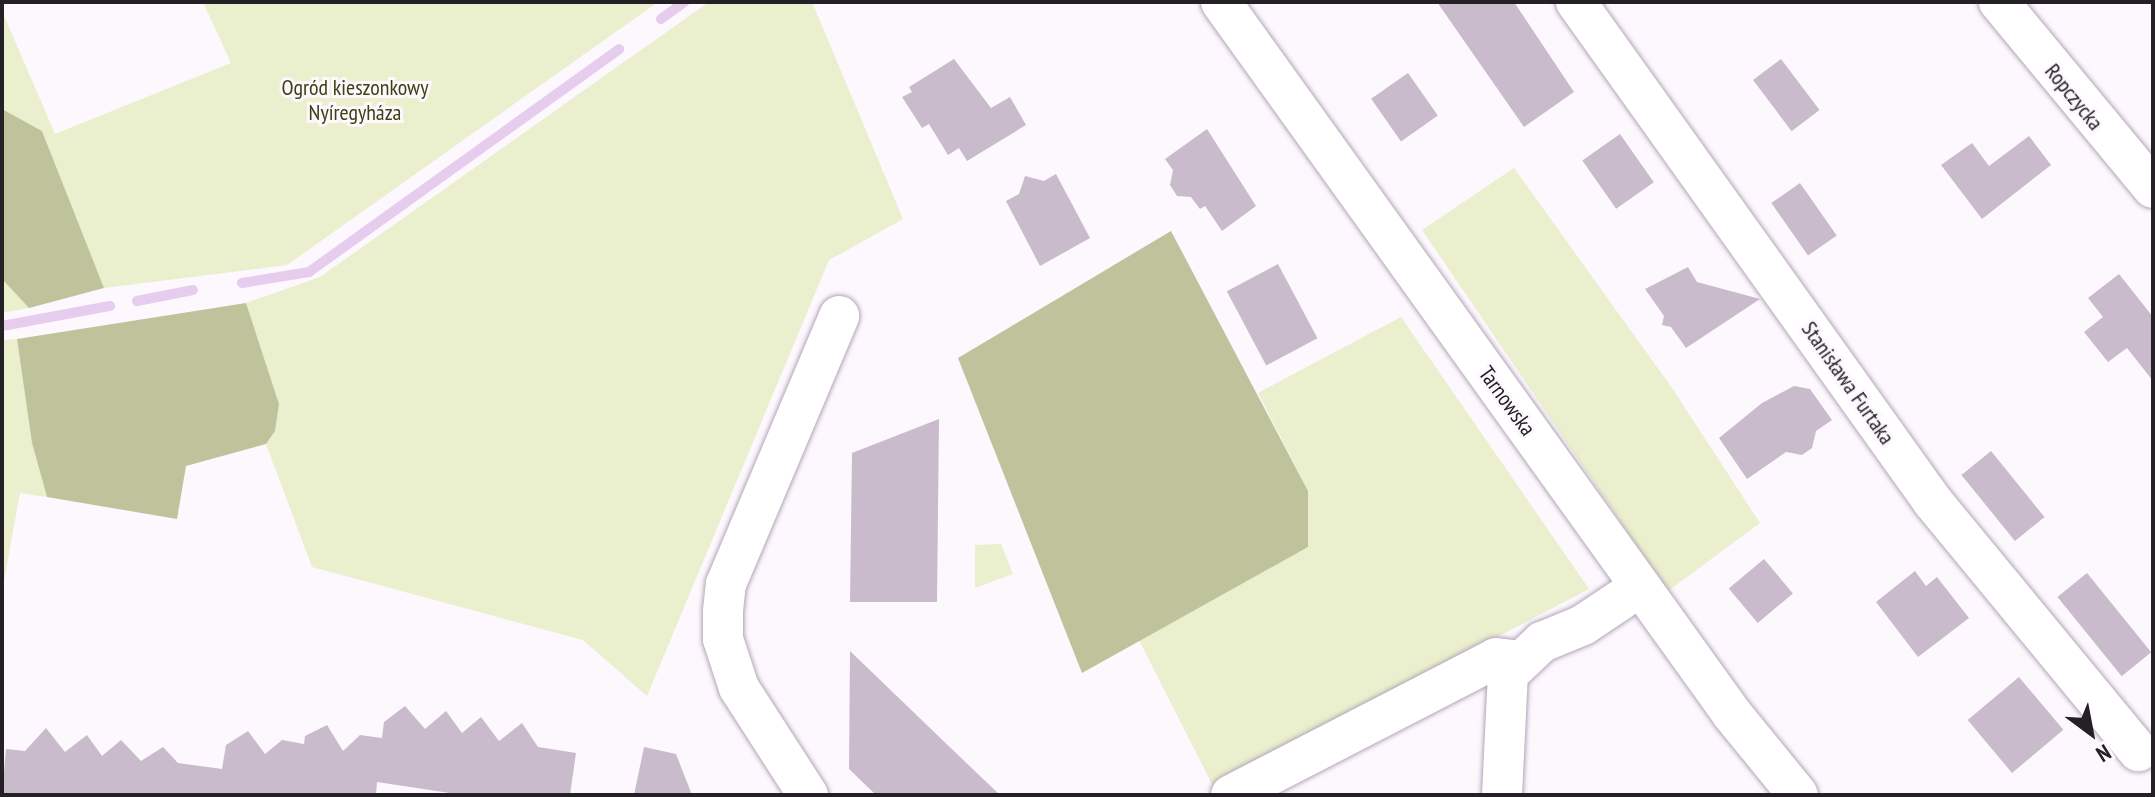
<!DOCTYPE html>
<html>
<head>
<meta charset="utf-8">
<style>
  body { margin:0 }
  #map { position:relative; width:2155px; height:797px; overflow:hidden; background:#fdf7fe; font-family:"PT Sans Narrow",sans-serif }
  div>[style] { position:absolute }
  .green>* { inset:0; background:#eaefcd }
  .forest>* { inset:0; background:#bec39c }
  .stream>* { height:10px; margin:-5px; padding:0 5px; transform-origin:5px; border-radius:5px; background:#e6cced }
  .building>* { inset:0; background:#c9bbcc; transform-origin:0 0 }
  .roads { filter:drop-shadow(0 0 2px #b3a6b7) drop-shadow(0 0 2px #b3a6b7) }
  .street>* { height:40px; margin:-20px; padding:0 20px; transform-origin:20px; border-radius:20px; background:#fff }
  span { translate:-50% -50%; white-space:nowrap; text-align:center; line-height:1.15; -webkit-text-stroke:6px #fdf7fe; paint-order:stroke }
  .park-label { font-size:22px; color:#3d4112 }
  .street-label { font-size:22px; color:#252026 }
  .frame { position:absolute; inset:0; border:4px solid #252026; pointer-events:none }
  .north { position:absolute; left:2051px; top:693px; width:80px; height:80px; -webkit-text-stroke:6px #fdf7fe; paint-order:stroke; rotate:148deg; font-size:22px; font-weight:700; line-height:32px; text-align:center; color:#252026 }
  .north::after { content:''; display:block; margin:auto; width:28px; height:36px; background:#252026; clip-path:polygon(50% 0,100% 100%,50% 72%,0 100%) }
</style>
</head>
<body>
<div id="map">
  <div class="green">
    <i style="clip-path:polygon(203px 2px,658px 2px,287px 265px,104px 288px,42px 131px,2px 109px,2px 11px,55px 134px,231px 63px)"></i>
    <i style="clip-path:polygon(709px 2px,812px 2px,903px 219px,829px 260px,647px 696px,583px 640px,312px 567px,266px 444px,275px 431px,279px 404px,246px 303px,320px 277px)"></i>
    <i style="clip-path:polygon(1514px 168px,1672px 388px,1760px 523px,1668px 591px,1422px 230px)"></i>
    <i style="clip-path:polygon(2px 279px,29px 308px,2px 313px)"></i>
    <i style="clip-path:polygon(1401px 317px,1589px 589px,1213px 786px,1139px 640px,1308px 547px,1308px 491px,1258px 393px)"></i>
    <i style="clip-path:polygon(17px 339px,32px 443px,47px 497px,20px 493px,2px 592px,2px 340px)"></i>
    <i style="clip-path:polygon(1001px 544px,1013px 574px,975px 588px,975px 545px)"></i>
  </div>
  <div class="forest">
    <i style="clip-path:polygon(2px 109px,42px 131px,104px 288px,29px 308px,2px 279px)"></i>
    <i style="clip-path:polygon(1171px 231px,1308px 491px,1308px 547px,1082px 673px,958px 358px)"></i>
    <i style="clip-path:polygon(246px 303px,279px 404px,275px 431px,266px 444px,186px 466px,177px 519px,47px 497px,32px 443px,17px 339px)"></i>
  </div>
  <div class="stream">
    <i style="left:661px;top:19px;width:29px;rotate:-36deg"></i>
    <i style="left:242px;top:283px;width:68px;rotate:-9.3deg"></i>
    <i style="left:309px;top:272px;width:382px;rotate:-35.7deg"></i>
    <i style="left:137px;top:301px;width:57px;rotate:-11.1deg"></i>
    <i style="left:2px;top:326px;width:110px;rotate:-10.5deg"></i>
  </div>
  <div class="building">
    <i style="clip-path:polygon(1437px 2px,1514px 2px,1574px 92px,1524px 127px)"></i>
    <i style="clip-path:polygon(954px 59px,991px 108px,1010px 97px,1026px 125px,967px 161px,959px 148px,948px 155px,929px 124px,922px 128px,902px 97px,912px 92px,909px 87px)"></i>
    <i style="left:1781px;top:59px;width:64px;height:35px;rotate:53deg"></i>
    <i style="left:1408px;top:73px;width:52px;height:45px;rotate:55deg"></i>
    <i style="clip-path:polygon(1207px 129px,1256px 206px,1222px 231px,1205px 206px,1200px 209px,1191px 197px,1177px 196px,1170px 185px,1173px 170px,1165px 159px)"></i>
    <i style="left:1620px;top:134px;width:59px;height:46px;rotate:55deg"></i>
    <i style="clip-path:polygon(2029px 136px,2051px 165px,1982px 219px,1941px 165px,1972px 143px,1989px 166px)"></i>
    <i style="clip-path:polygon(1056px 174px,1090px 238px,1040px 266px,1006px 201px,1019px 194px,1025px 176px,1044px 181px)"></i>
    <i style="left:1800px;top:183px;width:64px;height:35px;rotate:55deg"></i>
    <i style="left:1278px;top:264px;width:84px;height:58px;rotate:62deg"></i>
    <i style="clip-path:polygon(1688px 267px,1697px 282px,1760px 299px,1686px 348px,1671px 327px,1662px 325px,1664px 316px,1645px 289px)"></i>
    <i style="clip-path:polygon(2119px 274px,2153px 317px,2153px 381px,2127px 348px,2108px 362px,2084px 332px,2103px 317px,2088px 298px)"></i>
    <i style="clip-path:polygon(1794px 386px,1810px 389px,1832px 420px,1816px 431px,1812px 448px,1802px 455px,1786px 452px,1747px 479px,1719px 438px,1762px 403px)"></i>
    <i style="clip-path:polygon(939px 419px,937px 602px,850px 602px,852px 453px)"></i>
    <i style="left:1991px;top:451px;width:85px;height:38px;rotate:51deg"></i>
    <i style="left:1764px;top:559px;width:45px;height:46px;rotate:50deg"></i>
    <i style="clip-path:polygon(1915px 571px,1926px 586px,1937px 577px,1969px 618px,1918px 657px,1876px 602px)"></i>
    <i style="left:2087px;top:573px;width:102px;height:38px;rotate:51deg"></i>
    <i style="clip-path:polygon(850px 651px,957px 754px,1000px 795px,876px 795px,849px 769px)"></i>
    <i style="left:2019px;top:677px;width:69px;height:67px;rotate:50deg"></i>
    <i style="clip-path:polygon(405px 706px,425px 729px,446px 711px,462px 733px,481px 717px,499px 741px,522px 723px,538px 747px,576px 753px,570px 795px,463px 795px,377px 782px,376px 795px,2px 795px,6px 749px,25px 751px,46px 728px,65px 752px,87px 735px,102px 756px,121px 740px,141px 761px,163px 747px,178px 763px,222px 769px,226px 745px,248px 731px,265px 754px,282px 740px,304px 744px,305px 736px,327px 725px,343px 751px,360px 735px,382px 738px,384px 722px)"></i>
    <i style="clip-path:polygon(644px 747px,676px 754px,692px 795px,634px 795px)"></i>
  </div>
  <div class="roads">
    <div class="street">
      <i style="left:1221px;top:2px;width:876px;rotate:54.33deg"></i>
      <i style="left:1732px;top:714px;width:104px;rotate:50.8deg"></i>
      <i style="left:1576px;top:2px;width:614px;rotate:54.47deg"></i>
      <i style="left:1933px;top:502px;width:323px;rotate:50.5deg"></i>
      <i style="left:1999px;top:2px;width:241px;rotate:50.4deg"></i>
      <i style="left:808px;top:795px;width:127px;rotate:-122.8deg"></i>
      <i style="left:739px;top:688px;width:52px;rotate:-108.1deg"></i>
      <i style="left:723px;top:639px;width:28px;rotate:-90deg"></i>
      <i style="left:723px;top:611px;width:27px;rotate:-84deg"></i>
      <i style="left:726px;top:584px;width:291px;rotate:-67.1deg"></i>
      <i style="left:1231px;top:795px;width:298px;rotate:-27.3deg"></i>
      <i style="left:1496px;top:658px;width:24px;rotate:7deg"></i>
      <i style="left:1502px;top:795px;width:121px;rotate:-87.2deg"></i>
      <i style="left:1508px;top:674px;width:47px;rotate:-43.3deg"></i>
      <i style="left:1542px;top:642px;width:44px;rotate:-22.5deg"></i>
      <i style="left:1583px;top:625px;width:69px;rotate:-33.7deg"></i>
    </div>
  </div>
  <div class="park-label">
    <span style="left:355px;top:100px">Ogród kieszonkowy<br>Nyíregyháza</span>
  </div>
  <div class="street-label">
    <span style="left:2074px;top:97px;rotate:51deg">Ropczycka</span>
    <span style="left:1848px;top:383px;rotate:55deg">Stanisława Furtaka</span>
    <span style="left:1507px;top:401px;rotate:54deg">Tarnowska</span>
  </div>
  <div class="frame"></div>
  <div class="north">N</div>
</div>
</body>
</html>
